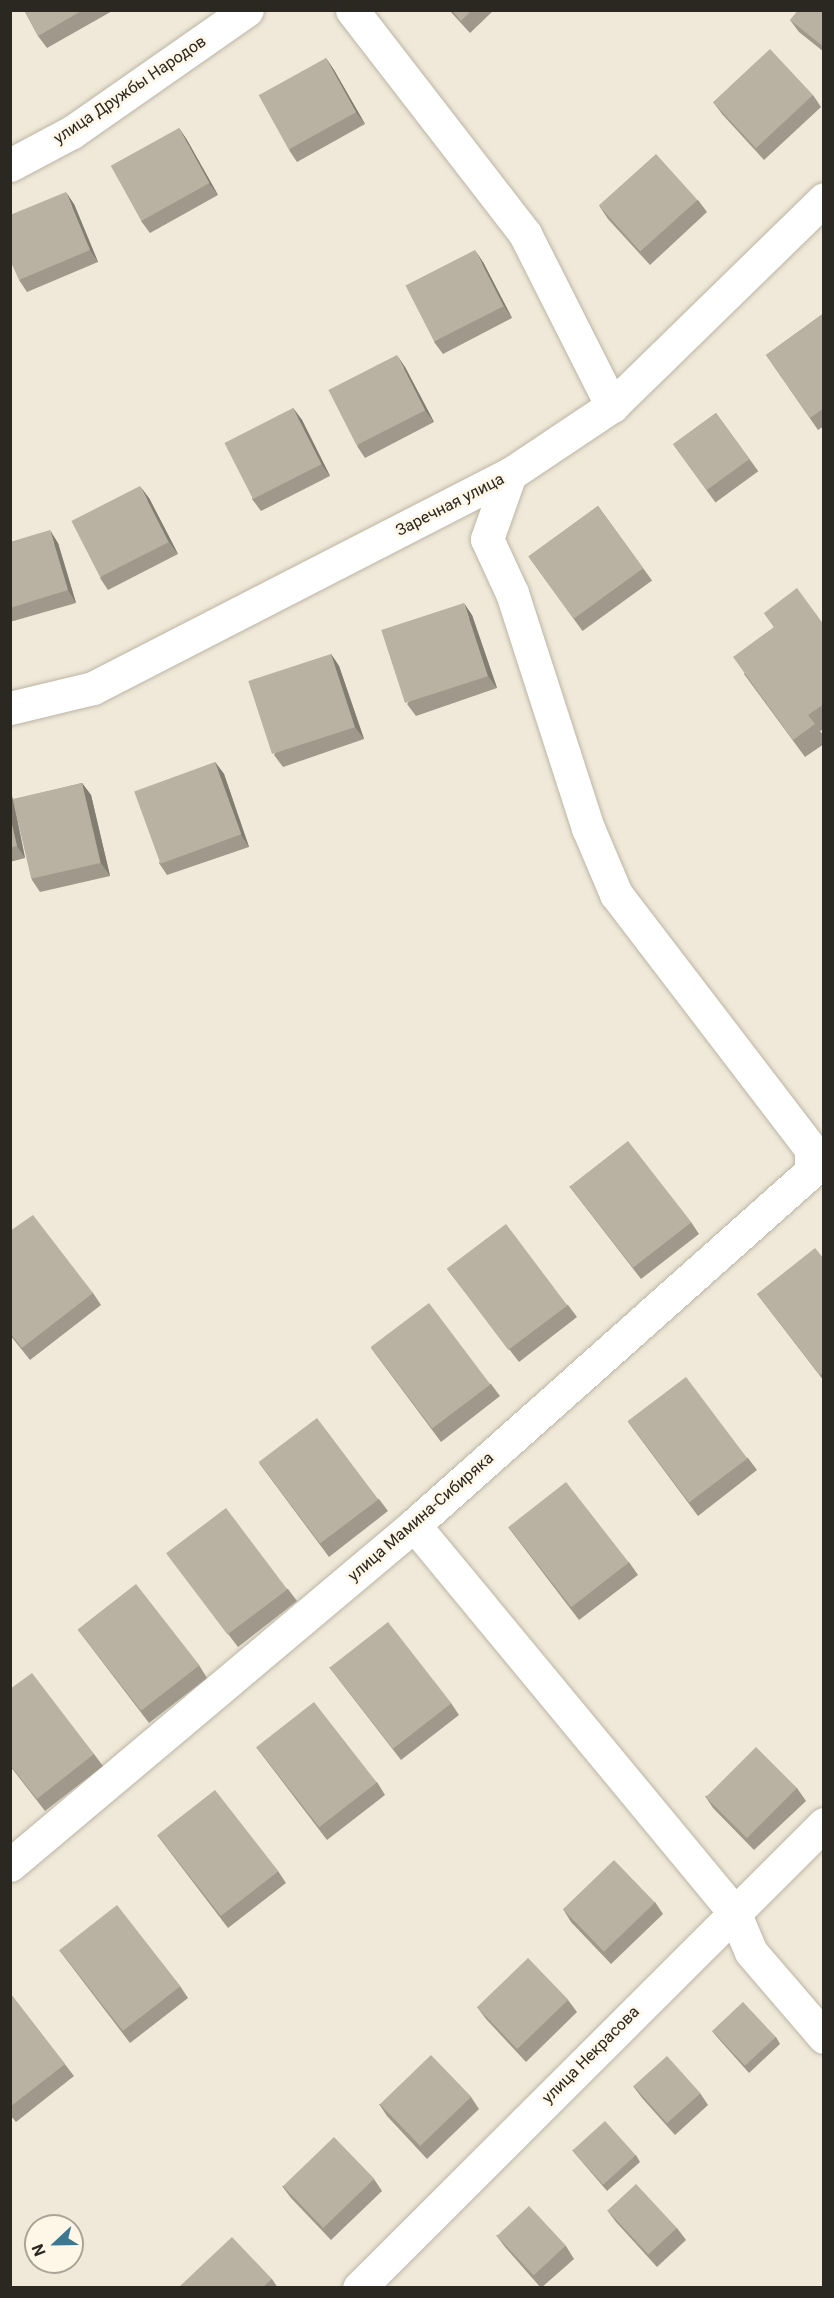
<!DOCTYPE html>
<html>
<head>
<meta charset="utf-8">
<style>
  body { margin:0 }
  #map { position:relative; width:834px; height:2298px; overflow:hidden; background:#f0e9d9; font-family:Roboto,sans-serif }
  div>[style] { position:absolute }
  .roads { filter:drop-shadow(0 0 2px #bcb5a5) drop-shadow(0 0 2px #bcb5a5) }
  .minor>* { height:33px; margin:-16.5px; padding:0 16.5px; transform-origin:16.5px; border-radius:16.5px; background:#fff }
  .wall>* { inset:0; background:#9f988b; transform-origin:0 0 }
  .shaded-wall>* { inset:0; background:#827c71 }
  .building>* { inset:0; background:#b9b1a2; transform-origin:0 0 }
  span { translate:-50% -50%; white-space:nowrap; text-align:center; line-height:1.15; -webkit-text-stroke:5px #fef6e6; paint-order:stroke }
  .street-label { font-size:16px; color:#2b2822 }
  .frame { position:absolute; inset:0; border:12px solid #2b2822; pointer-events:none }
  .north { position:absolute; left:24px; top:2214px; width:60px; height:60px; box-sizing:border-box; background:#fef6e6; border:2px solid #aaa498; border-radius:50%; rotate:248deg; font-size:16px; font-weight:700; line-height:24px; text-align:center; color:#2b2822 }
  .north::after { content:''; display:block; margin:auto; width:21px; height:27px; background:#3d7790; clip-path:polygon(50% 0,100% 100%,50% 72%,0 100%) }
</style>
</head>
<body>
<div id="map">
  <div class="roads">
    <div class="minor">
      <i style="left:352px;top:10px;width:283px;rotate:52.3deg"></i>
      <i style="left:525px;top:234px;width:193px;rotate:63.2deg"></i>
      <i style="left:10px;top:165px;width:70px;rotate:-28deg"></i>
      <i style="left:72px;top:132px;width:213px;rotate:-34.9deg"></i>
      <i style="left:510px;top:474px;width:69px;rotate:109.5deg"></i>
      <i style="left:487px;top:539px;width:60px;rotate:65.2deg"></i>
      <i style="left:512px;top:593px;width:247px;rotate:72.1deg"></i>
      <i style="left:588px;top:828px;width:72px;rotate:67deg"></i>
      <i style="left:616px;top:894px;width:321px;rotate:52.6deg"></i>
      <i style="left:811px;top:1149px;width:22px;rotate:90deg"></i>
      <i style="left:10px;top:708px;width:85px;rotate:-13.5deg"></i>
      <i style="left:93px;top:688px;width:469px;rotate:-27.2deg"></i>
      <i style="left:510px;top:474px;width:123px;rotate:-33.7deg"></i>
      <i style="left:612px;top:406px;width:296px;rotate:-44.3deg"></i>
      <i style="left:414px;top:1525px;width:502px;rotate:50.41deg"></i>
      <i style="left:734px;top:1912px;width:43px;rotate:67deg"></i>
      <i style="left:751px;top:1952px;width:112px;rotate:49.3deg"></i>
      <i style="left:10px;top:1865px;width:528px;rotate:-40.08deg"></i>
      <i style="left:414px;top:1525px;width:549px;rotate:-41.68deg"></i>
      <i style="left:359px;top:2288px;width:657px;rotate:-44.94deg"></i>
    </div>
  </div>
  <div class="wall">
    <i style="clip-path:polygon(24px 10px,114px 10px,47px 48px,38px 36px)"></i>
    <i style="clip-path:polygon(449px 10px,494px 10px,470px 33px)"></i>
    <i style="clip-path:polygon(824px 10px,824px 52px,799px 32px,790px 20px)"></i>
    <i style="clip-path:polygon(326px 58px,334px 70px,365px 124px,297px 162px,289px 150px)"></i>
    <i style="clip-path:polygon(813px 95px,821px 107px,764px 160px,722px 114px,713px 102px)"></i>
    <i style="clip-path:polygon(179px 128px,187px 140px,218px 195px,150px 233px,141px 221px)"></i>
    <i style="clip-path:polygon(698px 200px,707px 212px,650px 265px,608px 219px,600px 207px)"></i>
    <i style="clip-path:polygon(74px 204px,98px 262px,27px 292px,19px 280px)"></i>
    <i style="clip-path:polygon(483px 262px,512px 318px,443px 354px,434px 342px)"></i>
    <i style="clip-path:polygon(824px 313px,824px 426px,818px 430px,766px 355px)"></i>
    <i style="clip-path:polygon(405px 367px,434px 422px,365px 458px,357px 446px)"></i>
    <i style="clip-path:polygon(293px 408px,302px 420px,330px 476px,261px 511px,252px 499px)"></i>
    <i style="left:716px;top:413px;width:72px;height:53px;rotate:54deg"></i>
    <i style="clip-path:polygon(149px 498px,178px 554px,108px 590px,100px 578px)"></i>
    <i style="left:598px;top:506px;width:92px;height:86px;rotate:54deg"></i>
    <i style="clip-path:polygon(10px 542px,58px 543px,76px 603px,10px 622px)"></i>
    <i style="clip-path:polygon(764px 613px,824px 625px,824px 729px,820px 731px,824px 736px,824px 744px,805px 757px,744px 674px,774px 627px)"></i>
    <i style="clip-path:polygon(472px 615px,497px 688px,416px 716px,407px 704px)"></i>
    <i style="clip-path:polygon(331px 654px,339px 666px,364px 739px,283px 767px,274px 755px)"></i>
    <i style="clip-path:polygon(215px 762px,224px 774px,249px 847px,167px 875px,159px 863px)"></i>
    <i style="clip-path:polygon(82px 783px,91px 795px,110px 876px,40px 892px,32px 880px,15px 806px,25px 858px,10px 862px,10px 787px,13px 800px)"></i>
    <i style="clip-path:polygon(569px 1186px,691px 1222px,699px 1234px,641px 1279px)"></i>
    <i style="clip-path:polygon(10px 1231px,93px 1293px,101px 1305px,30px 1360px,10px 1335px)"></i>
    <i style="clip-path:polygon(824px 1259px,824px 1381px,757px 1294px)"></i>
    <i style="clip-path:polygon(447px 1269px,568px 1305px,577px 1317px,519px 1362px)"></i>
    <i style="clip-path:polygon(371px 1348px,491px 1384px,500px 1396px,441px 1442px)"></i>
    <i style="clip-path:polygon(628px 1422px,748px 1458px,757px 1470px,698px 1516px)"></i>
    <i style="clip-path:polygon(259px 1463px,379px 1499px,388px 1511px,329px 1557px)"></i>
    <i style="clip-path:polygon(508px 1527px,629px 1562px,638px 1575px,579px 1620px)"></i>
    <i style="clip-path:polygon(167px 1554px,288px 1589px,297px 1601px,238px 1647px)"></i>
    <i style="clip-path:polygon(78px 1630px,199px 1665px,207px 1678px,149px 1723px)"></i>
    <i style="clip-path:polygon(329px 1667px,451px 1703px,459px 1715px,401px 1760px)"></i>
    <i style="clip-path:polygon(10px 1689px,94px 1754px,103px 1766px,45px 1811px,10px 1766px)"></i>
    <i style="clip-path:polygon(256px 1747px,377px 1782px,385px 1795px,327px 1840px)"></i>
    <i style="clip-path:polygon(797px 1788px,806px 1801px,754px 1850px,713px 1808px,705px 1796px)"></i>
    <i style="clip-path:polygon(157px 1835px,278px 1871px,286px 1883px,228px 1928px)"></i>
    <i style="clip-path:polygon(655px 1902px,663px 1914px,611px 1964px,571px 1922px,563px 1909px)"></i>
    <i style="clip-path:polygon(59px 1950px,180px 1986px,188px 1998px,130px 2043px)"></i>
    <i style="clip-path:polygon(10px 1993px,74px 2076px,16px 2122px,10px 2115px)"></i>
    <i style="clip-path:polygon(568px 2000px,577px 2012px,526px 2062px,486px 2019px,477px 2007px)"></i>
    <i style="clip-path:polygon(712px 2031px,776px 2037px,780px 2044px,749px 2073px,717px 2037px)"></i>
    <i style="clip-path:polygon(633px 2086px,700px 2093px,708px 2105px,675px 2135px,642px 2098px)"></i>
    <i style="clip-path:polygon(471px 2097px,479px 2109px,427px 2159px,387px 2116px,379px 2104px)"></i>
    <i style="clip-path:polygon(572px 2150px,636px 2155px,640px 2162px,607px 2191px,577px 2156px)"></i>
    <i style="clip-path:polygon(374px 2179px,382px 2191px,331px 2240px,291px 2198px,282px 2186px)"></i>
    <i style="clip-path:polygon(607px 2210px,677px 2228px,686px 2240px,657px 2267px,616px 2222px)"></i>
    <i style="clip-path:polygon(496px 2235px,566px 2246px,574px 2259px,541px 2288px,505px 2247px)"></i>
    <i style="clip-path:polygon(272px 2279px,278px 2288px,181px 2288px)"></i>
  </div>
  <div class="shaded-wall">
    <i style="clip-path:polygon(326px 58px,334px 70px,365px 124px,356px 112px)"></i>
    <i style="clip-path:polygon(179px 128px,187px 140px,218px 195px,209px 183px)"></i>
    <i style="clip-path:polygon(66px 192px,74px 204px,98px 262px,90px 250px)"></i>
    <i style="clip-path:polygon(475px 250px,483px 262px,512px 318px,504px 306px)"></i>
    <i style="clip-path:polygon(397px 355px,405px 367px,434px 422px,425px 410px)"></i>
    <i style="clip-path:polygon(293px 408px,302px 420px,330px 476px,321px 464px)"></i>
    <i style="clip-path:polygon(140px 486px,149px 498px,178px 554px,169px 542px)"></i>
    <i style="clip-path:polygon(50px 530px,58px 543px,76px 603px,68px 590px)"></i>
    <i style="clip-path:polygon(464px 603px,472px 615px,497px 688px,488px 676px)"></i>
    <i style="clip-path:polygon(331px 654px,339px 666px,364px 739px,355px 727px)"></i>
    <i style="clip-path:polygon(215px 762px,224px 774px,249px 847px,241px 835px)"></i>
    <i style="clip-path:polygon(82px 783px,91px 795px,110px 876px,101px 863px)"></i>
    <i style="clip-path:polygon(10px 787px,25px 858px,17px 846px,10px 816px)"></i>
  </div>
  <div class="building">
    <i style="clip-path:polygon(24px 10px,83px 10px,38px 36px)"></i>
    <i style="clip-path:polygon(452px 10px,472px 10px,461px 21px)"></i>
    <i style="clip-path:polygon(798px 10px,824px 10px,824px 47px,790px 20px)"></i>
    <i style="left:770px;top:49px;width:63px;height:78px;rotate:47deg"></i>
    <i style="left:326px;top:58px;width:62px;height:77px;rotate:61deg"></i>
    <i style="left:179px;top:128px;width:63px;height:78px;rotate:61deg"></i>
    <i style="left:656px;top:154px;width:62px;height:77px;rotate:48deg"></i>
    <i style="clip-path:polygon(66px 192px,90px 250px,19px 280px,10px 260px,10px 215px)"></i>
    <i style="left:475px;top:250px;width:63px;height:78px;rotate:63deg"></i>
    <i style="clip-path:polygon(824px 313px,824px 408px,810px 418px,766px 355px)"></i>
    <i style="left:397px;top:355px;width:62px;height:77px;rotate:63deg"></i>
    <i style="left:293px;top:408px;width:63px;height:77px;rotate:63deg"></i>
    <i style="left:716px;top:413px;width:57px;height:53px;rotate:54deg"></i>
    <i style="left:140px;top:486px;width:63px;height:77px;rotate:63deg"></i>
    <i style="left:598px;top:506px;width:77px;height:86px;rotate:54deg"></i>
    <i style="clip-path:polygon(50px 530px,68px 590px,10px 608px,10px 542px)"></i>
    <i style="clip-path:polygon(797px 588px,824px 625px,824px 704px,808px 715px,815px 724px,793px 740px,733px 657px,774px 627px,764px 613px)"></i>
    <i style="left:464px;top:603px;width:77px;height:87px;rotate:72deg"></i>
    <i style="left:331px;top:654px;width:77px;height:87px;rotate:72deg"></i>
    <i style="left:215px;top:762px;width:77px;height:86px;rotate:70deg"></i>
    <i style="left:82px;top:783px;width:82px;height:71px;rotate:77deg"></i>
    <i style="clip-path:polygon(10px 816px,17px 846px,10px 848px)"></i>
    <i style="left:628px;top:1141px;width:103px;height:74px;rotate:52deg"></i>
    <i style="clip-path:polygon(33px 1215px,93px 1293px,22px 1348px,10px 1333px,10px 1231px)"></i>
    <i style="left:506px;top:1224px;width:102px;height:74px;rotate:53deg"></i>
    <i style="clip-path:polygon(815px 1248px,824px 1259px,824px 1372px,820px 1375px,757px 1294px)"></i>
    <i style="left:429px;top:1303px;width:102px;height:73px;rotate:53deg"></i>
    <i style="left:686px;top:1377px;width:102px;height:73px;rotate:53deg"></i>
    <i style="left:317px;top:1418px;width:102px;height:73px;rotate:53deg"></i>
    <i style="left:566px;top:1482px;width:102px;height:73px;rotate:52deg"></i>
    <i style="left:226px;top:1508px;width:102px;height:75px;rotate:53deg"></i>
    <i style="left:136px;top:1584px;width:103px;height:74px;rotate:52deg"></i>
    <i style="left:388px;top:1622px;width:103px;height:74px;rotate:52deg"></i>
    <i style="clip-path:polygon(32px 1673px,94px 1754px,37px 1799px,10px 1765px,10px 1689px)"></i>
    <i style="left:314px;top:1702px;width:102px;height:73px;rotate:52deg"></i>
    <i style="left:756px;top:1747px;width:58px;height:71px;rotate:45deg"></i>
    <i style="left:215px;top:1790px;width:103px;height:73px;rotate:52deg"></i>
    <i style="left:614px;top:1860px;width:59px;height:71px;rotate:46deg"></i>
    <i style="left:117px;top:1905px;width:103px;height:73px;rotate:52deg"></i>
    <i style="left:528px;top:1958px;width:58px;height:71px;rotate:46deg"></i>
    <i style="clip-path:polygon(10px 1993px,65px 2064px,10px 2107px)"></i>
    <i style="left:743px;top:2002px;width:48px;height:42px;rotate:47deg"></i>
    <i style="left:431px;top:2055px;width:58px;height:71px;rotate:46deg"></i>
    <i style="left:667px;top:2056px;width:50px;height:45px;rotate:48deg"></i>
    <i style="left:605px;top:2121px;width:46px;height:44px;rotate:48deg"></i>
    <i style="left:334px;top:2137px;width:58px;height:71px;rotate:46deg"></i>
    <i style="left:636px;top:2184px;width:60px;height:39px;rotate:47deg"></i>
    <i style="left:529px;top:2206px;width:54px;height:44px;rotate:47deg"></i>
    <i style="clip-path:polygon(232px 2237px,272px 2279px,262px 2288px,181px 2288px,180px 2286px)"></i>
  </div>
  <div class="street-label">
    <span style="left:130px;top:90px;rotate:-34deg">улица Дружбы Народов</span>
    <span style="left:450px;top:505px;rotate:-27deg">Заречная улица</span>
    <span style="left:421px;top:1517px;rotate:-41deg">улица Мамина-Сибиряка</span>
    <span style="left:591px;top:2055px;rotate:-45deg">улица Некрасова</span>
  </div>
  <div class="frame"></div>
  <div class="north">N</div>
</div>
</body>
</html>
